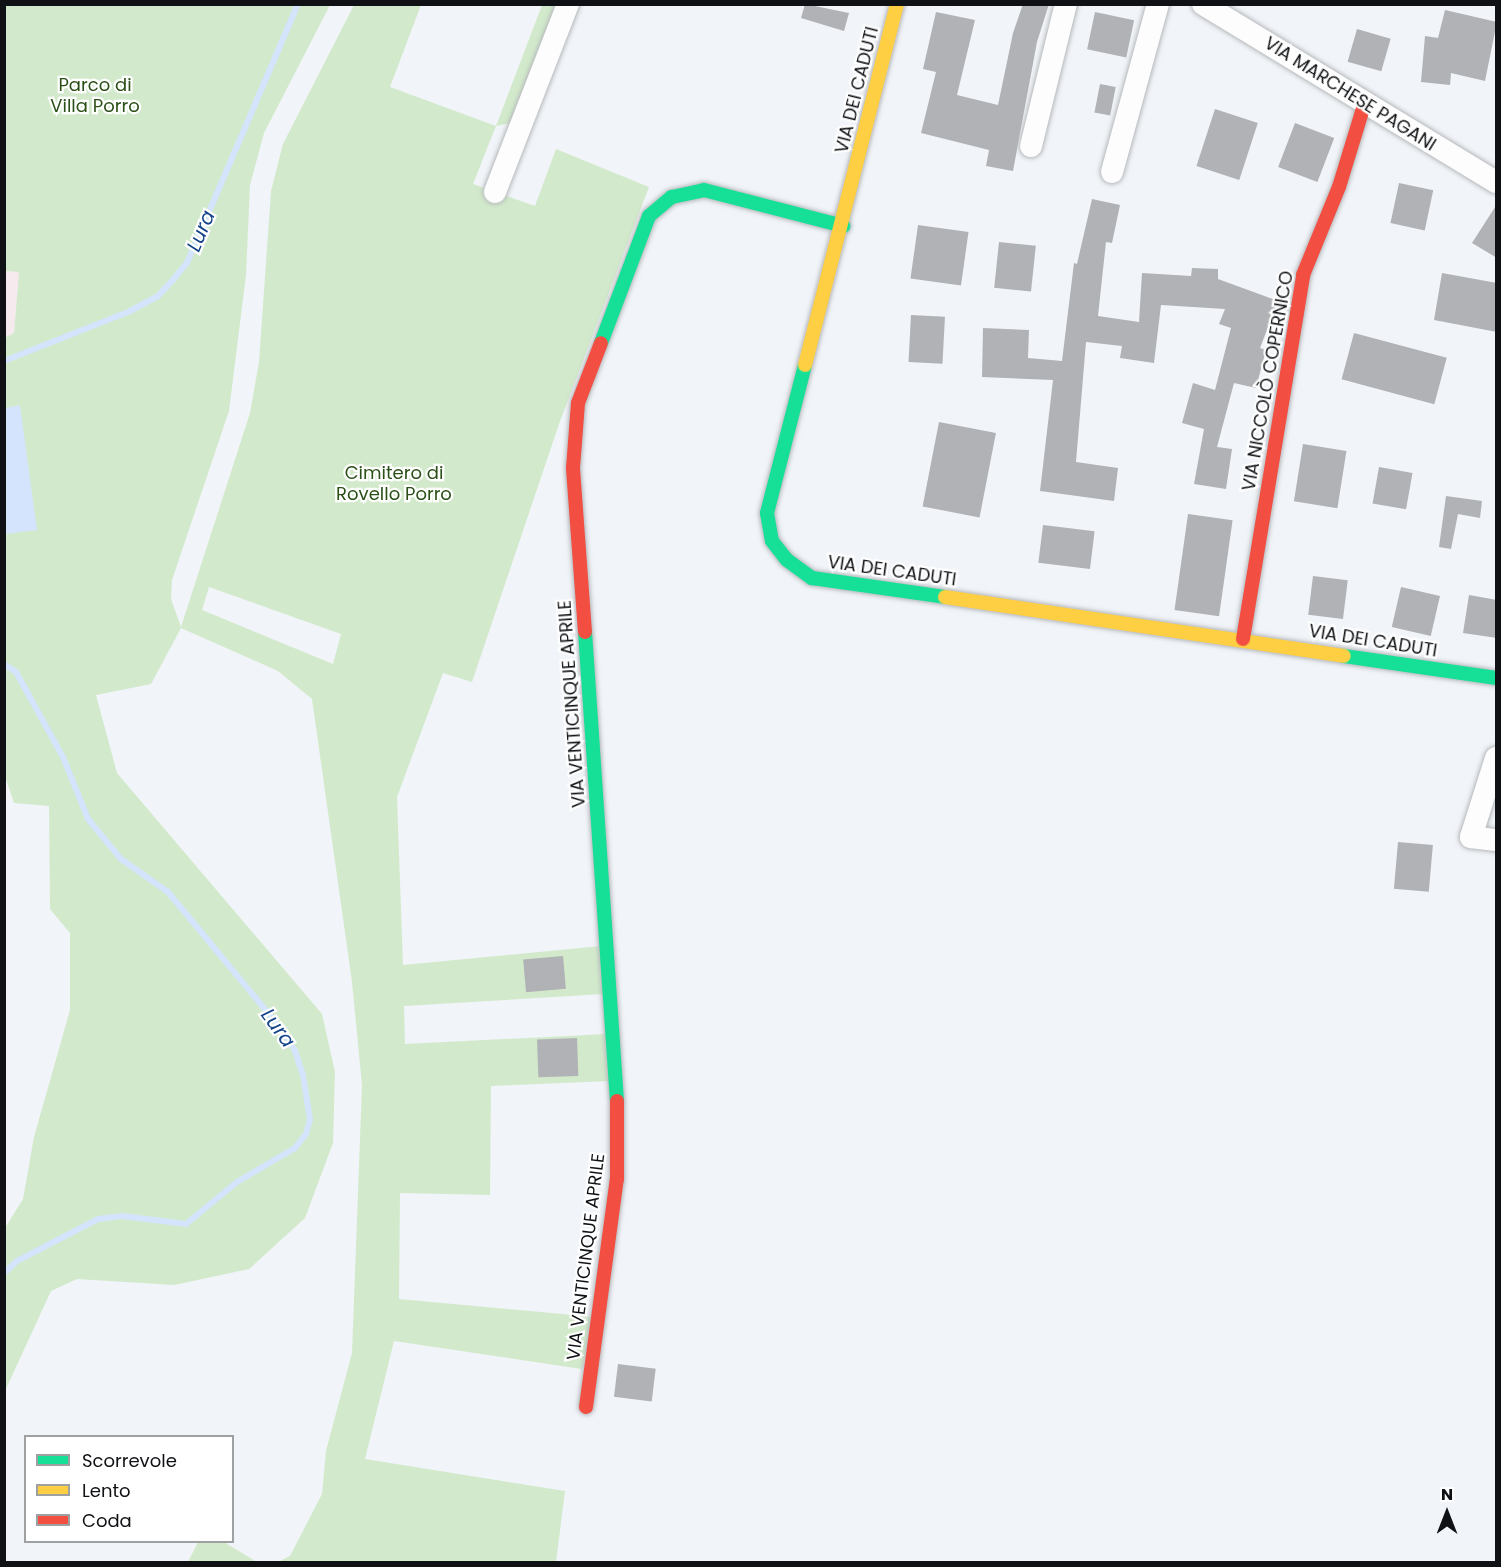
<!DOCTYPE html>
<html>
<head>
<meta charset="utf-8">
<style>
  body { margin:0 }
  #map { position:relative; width:1501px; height:1567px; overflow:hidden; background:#f1f4f8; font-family:Poppins,sans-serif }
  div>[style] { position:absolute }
  .industrial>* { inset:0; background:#f7eaef }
  .green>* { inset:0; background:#d2eacb }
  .water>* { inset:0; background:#d4e4fc }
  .stream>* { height:6px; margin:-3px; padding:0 3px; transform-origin:3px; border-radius:3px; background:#d4e4fc }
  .building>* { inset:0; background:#b1b2b5; transform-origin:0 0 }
  .roads { filter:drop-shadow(0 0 2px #b6b9bc) drop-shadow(0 0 2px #b6b9bc) }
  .street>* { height:22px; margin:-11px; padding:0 11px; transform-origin:11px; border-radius:11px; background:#fdfdfe }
  .fast>* { height:14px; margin:-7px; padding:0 7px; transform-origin:7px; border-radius:7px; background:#16e098 }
  .slow>* { height:14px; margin:-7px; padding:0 7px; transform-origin:7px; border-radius:7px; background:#ffcf43 }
  .jam>* { height:14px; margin:-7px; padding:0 7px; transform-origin:7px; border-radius:7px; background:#f24e42 }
  span { translate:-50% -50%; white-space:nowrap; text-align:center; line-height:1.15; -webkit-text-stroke:4.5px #fff; paint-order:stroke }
  .park-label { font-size:18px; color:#2b5017 }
  .street-label { font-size:18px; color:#0f1114 }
  .water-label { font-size:20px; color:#154389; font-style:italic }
  .frame { position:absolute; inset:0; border:6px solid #0f1114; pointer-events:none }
  .legend { position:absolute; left:24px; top:1435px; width:210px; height:108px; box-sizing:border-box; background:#fff; border:2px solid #9fa0a1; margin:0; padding:8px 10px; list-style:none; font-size:18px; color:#0f1114 }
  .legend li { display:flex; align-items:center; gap:12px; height:30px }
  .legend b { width:30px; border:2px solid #9fa0a1 }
  .north { position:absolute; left:1417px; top:1483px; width:60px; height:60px; -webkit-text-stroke:4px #fff; paint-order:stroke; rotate:0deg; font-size:16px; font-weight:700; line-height:24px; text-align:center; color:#0f1114 }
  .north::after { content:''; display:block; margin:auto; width:21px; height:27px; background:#0f1114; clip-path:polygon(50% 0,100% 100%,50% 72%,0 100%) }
</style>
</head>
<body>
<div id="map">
  <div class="industrial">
    <i style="clip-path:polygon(5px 271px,19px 271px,14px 333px,5px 338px)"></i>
  </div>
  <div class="green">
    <i style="clip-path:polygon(evenodd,4px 5px,330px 5px,264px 133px,250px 185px,246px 275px,229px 411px,172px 580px,171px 599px,181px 627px,250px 413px,259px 362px,271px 191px,283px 144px,354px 5px,421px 5px,390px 87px,496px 126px,542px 5px,563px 5px,510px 123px,496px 126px,473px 184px,535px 206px,556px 149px,649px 187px,559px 424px,472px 682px,443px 673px,397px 797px,403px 965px,601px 946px,604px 994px,404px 1006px,405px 1044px,607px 1034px,610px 1081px,491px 1086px,490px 1195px,400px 1193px,399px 1299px,595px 1317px,582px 1369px,394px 1341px,365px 1459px,565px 1491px,556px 1562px,278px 1562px,290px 1556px,322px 1494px,326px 1451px,352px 1353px,362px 1085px,352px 982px,312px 699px,278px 671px,181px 628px,151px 684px,96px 695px,117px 773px,322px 1014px,335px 1072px,333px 1143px,305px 1218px,249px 1269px,174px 1285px,77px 1279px,51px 1291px,5px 1391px,5px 1228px,23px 1199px,34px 1137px,70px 1010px,70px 933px,50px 909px,49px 806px,14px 803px,5px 776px,4px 338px,14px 333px,19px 272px,5px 271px,4px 5px,209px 587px,341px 634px,333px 664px,202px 610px,209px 587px)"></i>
    <i style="clip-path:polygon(198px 1542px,224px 1542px,257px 1562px,188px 1562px)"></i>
  </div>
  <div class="water">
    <i style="clip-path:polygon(20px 405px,37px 530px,5px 534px,5px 408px)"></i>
  </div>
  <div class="stream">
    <i style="left:4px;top:361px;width:136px;rotate:-21.6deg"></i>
    <i style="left:130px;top:311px;width:32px;rotate:-28deg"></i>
    <i style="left:158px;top:296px;width:22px;rotate:-47deg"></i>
    <i style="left:173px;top:280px;width:22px;rotate:-51deg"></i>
    <i style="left:187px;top:263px;width:282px;rotate:-66.8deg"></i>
    <i style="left:4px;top:664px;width:14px;rotate:34deg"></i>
    <i style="left:16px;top:672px;width:97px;rotate:61.1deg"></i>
    <i style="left:63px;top:757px;width:67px;rotate:68deg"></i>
    <i style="left:88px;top:819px;width:52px;rotate:50.5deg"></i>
    <i style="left:121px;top:859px;width:57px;rotate:35.1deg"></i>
    <i style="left:168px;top:892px;width:174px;rotate:50.4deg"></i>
    <i style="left:279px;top:1026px;width:30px;rotate:57deg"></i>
    <i style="left:295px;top:1051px;width:25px;rotate:72deg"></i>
    <i style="left:303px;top:1075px;width:45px;rotate:81deg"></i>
    <i style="left:310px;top:1119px;width:16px;rotate:105deg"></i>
    <i style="left:306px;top:1134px;width:18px;rotate:128deg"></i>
    <i style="left:295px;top:1148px;width:67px;rotate:149.6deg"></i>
    <i style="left:237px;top:1182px;width:66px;rotate:140.5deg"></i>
    <i style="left:186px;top:1224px;width:64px;rotate:-172.9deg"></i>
    <i style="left:122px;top:1216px;width:24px;rotate:173deg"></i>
    <i style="left:98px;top:1219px;width:91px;rotate:152.6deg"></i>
    <i style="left:17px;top:1261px;width:18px;rotate:137deg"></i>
  </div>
  <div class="building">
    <i style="clip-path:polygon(805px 4px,849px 13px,844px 31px,801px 18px)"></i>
    <i style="clip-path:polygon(1023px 4px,1049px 4px,1037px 42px,1013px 171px,986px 166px,989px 150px,921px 133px,936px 72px,923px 69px,936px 12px,975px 20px,957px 95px,998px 105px,1013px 33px)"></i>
    <i style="clip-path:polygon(1445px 10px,1497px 22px,1485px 81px,1451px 73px,1450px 85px,1421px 82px,1425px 36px,1438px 38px)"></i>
    <i style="left:1095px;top:12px;width:40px;height:38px;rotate:12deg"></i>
    <i style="left:1357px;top:29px;width:35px;height:34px;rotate:16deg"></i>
    <i style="left:1100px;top:84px;width:16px;height:29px;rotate:11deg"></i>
    <i style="left:1215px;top:109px;width:45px;height:60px;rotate:18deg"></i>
    <i style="left:1295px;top:123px;width:42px;height:47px;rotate:21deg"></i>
    <i style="left:1399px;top:183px;width:35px;height:41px;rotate:12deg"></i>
    <i style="clip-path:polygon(1092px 199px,1120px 205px,1112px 243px,1106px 242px,1098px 316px,1139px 322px,1142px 273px,1191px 276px,1192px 268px,1218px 269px,1218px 279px,1278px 301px,1260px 348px,1266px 350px,1256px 388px,1234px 383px,1217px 447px,1232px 449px,1226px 489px,1194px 484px,1204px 429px,1182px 423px,1193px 383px,1215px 390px,1231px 328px,1219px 324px,1225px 309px,1161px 305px,1154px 363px,1120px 358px,1122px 346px,1086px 342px,1076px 462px,1118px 468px,1114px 501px,1040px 491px,1053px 380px,982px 377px,983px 328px,1029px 330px,1028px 358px,1062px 361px,1074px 263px,1077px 264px)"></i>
    <i style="clip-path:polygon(1497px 204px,1497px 258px,1472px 243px)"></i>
    <i style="left:918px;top:225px;width:51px;height:54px;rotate:8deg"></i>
    <i style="left:999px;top:242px;width:37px;height:46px;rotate:6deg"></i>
    <i style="clip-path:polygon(1442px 273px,1497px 283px,1497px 332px,1434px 320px)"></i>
    <i style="left:911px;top:315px;width:34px;height:47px;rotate:3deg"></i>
    <i style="left:1354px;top:333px;width:96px;height:48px;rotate:15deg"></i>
    <i style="left:939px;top:422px;width:58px;height:86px;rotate:11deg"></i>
    <i style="left:1303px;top:444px;width:44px;height:58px;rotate:9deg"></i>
    <i style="left:1379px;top:467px;width:34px;height:37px;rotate:10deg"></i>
    <i style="clip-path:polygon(1446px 496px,1482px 501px,1480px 518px,1458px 514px,1451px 549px,1439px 547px)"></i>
    <i style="left:1188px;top:514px;width:45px;height:97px;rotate:8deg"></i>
    <i style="left:1043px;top:525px;width:52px;height:38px;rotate:7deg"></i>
    <i style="left:1313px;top:576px;width:35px;height:39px;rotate:7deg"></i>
    <i style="left:1401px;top:587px;width:40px;height:41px;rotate:13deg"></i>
    <i style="clip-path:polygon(1469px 595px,1497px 600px,1497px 638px,1463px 633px)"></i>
    <i style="left:1398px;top:842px;width:35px;height:47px;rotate:5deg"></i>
    <i style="left:563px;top:956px;width:33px;height:40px;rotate:85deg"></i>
    <i style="left:577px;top:1038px;width:38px;height:40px;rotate:88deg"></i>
    <i style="left:618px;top:1364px;width:38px;height:33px;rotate:7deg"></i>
  </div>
  <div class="roads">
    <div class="street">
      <i style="left:1203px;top:4px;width:343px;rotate:31.3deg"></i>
      <i style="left:1031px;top:146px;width:146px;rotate:-76.2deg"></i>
      <i style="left:1112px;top:172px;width:174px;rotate:-74.7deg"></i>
      <i style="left:495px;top:192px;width:202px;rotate:-68.8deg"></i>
      <i style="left:1496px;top:758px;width:83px;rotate:107.6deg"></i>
      <i style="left:1471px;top:837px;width:25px;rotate:7deg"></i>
    </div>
    <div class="fast">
      <i style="left:601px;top:343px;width:136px;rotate:-69.3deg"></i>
      <i style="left:649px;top:216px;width:30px;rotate:-40deg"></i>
      <i style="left:672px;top:197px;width:33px;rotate:-12deg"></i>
      <i style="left:704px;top:190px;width:144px;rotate:14.5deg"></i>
      <i style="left:805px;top:365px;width:153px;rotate:104.4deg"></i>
      <i style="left:767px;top:513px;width:28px;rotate:80deg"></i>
      <i style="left:772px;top:541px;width:24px;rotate:52deg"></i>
      <i style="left:787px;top:560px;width:31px;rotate:36deg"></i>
      <i style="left:812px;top:578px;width:134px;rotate:8.1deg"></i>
      <i style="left:585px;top:632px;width:470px;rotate:86.1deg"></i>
      <i style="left:1344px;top:656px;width:154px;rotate:8.2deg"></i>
    </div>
    <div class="slow">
      <i style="left:805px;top:365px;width:373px;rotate:-75.7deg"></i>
      <i style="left:945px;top:597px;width:403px;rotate:8.4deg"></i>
    </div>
    <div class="jam">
      <i style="left:585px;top:632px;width:164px;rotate:-94.2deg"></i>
      <i style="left:573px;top:468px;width:65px;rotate:-85.6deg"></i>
      <i style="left:578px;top:403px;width:64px;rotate:-69deg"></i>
      <i style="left:1243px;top:639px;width:369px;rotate:-80.6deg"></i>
      <i style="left:1303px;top:275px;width:95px;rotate:-67.8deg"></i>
      <i style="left:1339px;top:187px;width:89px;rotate:-73deg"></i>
      <i style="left:586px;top:1407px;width:230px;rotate:-82.3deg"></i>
      <i style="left:617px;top:1179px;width:78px;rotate:-90deg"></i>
    </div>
  </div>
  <div class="park-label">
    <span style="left:95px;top:96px">Parco di<br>Villa Porro</span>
    <span style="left:394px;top:484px">Cimitero di<br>Rovello Porro</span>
  </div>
  <div class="street-label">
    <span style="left:857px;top:90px;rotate:-76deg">VIA DEI CADUTI</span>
    <span style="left:1350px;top:94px;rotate:32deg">VIA MARCHESE PAGANI</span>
    <span style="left:1268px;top:381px;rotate:-80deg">VIA NICCOLÒ COPERNICO</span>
    <span style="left:892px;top:571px;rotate:8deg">VIA DEI CADUTI</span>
    <span style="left:1373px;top:641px;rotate:9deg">VIA DEI CADUTI</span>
    <span style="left:572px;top:704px;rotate:-94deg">VIA VENTICINQUE APRILE</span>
    <span style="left:586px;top:1257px;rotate:-83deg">VIA VENTICINQUE APRILE</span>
  </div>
  <div class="water-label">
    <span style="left:201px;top:231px;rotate:-67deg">Lura</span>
    <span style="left:278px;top:1028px;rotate:54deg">Lura</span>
  </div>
  <div class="frame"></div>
  <ul class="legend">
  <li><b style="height:8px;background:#16e098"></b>Scorrevole</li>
  <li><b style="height:8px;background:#ffcf43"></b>Lento</li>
  <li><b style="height:8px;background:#f24e42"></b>Coda</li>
  </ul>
  <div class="north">N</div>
</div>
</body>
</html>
